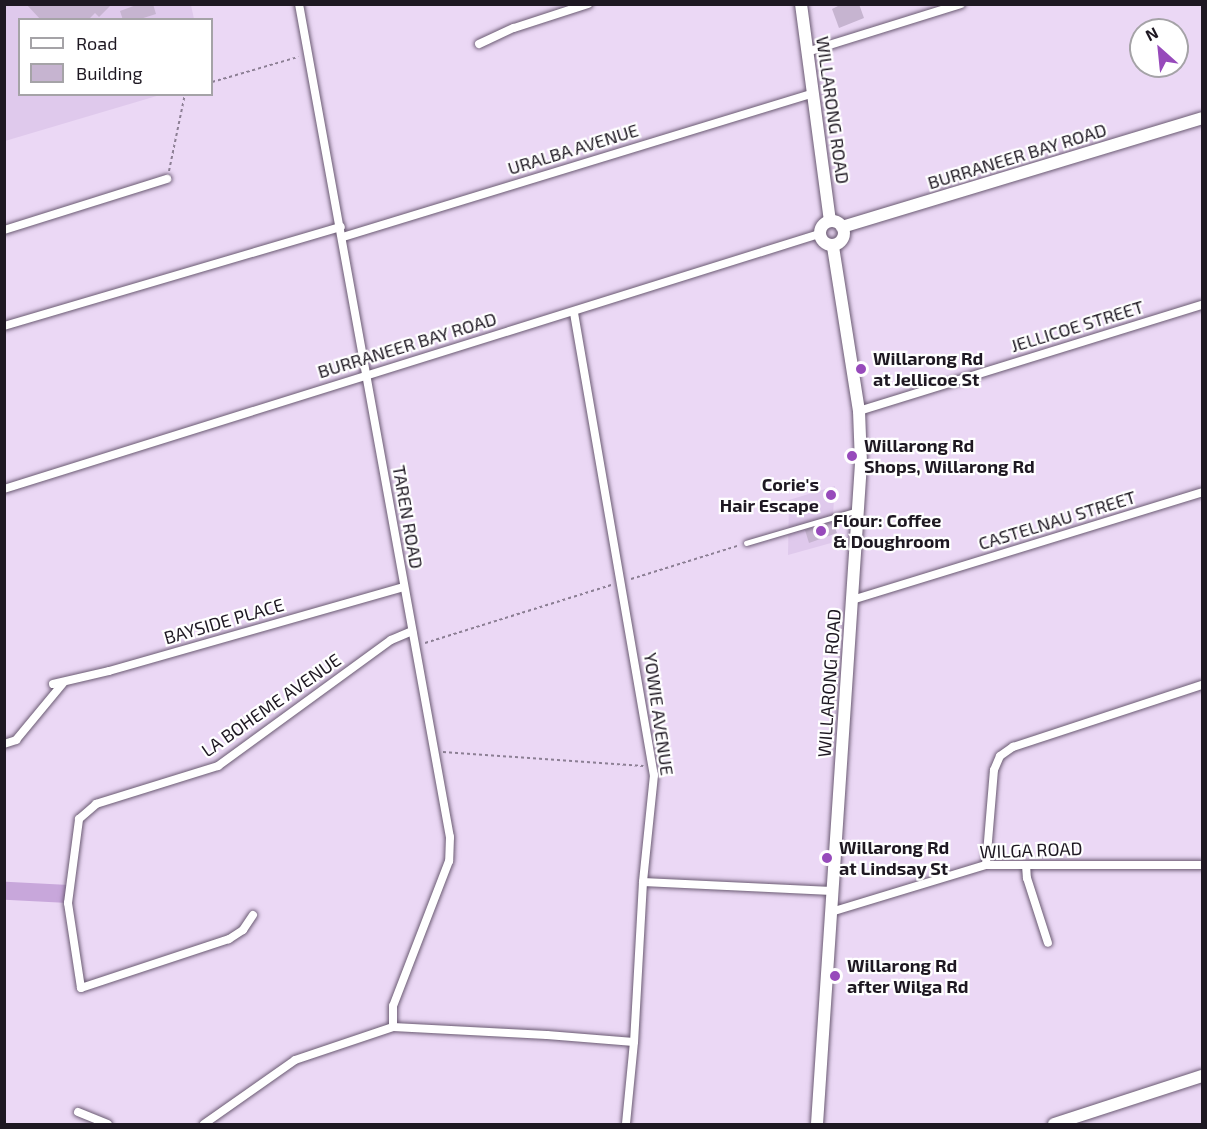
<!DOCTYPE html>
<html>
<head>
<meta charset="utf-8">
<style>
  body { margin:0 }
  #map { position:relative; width:1207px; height:1129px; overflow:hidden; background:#ebd8f5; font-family:"Exo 2",sans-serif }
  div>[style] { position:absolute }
  .built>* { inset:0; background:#dfc9ec }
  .green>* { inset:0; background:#c8a7db; transform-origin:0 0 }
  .building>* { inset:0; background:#c6b4d0 }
  .path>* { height:2px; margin-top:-1px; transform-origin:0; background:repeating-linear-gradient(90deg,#8c7f94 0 3px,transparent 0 6px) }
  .roads { filter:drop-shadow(0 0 2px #6a5a72) drop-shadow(0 0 2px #6a5a72) }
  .lane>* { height:4.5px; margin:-2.25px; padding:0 2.25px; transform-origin:2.25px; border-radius:2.25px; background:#fff }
  .street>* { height:8px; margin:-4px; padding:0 4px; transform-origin:4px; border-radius:4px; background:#fff }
  .secondary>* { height:12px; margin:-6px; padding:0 6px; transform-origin:6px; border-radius:6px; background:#fff }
  .secondary>.ring { margin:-6px; padding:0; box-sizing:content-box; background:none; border:12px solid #fff; border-radius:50% }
  .dots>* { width:16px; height:16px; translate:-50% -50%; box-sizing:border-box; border:3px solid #fff; border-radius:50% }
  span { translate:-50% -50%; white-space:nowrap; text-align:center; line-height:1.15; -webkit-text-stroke:4.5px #fff; paint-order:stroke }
  .street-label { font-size:18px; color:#1e1822 }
  .poi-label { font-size:18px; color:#1e1822; font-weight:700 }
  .left { translate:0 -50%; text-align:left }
  .right { translate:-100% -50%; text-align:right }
  .frame { position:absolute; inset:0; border:6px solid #1e1822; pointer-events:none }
  .legend { position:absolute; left:18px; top:18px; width:195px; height:78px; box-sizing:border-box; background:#fff; border:2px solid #a5a3a7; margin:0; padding:8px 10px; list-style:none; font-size:18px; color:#1e1822 }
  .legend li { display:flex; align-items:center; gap:12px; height:30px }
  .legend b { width:30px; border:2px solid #a5a3a7 }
  .north { position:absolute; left:1129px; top:18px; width:60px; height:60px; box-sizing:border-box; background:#fff; border:2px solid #a5a3a7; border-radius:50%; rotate:333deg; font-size:16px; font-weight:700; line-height:24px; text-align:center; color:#1e1822 }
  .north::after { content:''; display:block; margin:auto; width:21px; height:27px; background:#974abb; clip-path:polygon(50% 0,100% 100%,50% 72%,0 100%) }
</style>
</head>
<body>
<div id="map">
  <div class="built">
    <i style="clip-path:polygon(5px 5px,191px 5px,194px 19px,20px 20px,20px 94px,160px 95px,5px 141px)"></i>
    <i style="clip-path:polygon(835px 486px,831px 543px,788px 555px,789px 500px)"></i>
  </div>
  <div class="green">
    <i style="left:69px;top:885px;width:18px;height:68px;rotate:93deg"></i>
  </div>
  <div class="building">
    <i style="clip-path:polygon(26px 4px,112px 4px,99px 17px,95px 13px,88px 20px,41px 20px)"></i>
    <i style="clip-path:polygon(139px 4px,153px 4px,156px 14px,137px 20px,123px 20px,120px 11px)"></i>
    <i style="clip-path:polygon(842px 4px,859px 4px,864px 18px,839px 28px,832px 9px)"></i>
    <i style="clip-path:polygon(833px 522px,837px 533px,809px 543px,805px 530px)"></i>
  </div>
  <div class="path">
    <i style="left:212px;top:82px;width:90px;rotate:-16.2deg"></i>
    <i style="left:169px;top:171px;width:79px;rotate:-78.3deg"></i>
    <i style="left:631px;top:579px;width:114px;rotate:-17.3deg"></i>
    <i style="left:425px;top:643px;width:195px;rotate:-17.3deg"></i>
    <i style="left:443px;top:752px;width:201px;rotate:4deg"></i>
  </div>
  <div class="roads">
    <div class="lane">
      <i style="left:746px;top:543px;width:114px;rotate:-16.4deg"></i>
    </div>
    <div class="street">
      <i style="left:299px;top:4px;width:847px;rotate:79.73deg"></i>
      <i style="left:450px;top:837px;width:24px;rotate:92deg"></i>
      <i style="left:449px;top:861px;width:155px;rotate:111.1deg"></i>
      <i style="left:393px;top:1006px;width:21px;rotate:90deg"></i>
      <i style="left:479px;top:44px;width:38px;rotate:-25deg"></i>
      <i style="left:514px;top:28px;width:78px;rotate:-18deg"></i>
      <i style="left:807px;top:52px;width:161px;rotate:-17.3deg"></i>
      <i style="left:4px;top:230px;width:171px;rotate:-17.4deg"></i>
      <i style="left:343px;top:237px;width:492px;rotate:-17deg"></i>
      <i style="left:574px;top:313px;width:469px;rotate:80.2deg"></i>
      <i style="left:654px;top:775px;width:108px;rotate:95.9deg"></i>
      <i style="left:643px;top:882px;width:160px;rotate:93.2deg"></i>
      <i style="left:634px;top:1042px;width:82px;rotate:95.6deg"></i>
      <i style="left:4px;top:326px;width:351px;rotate:-16.4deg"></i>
      <i style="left:859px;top:411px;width:359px;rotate:-17.2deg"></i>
      <i style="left:4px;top:489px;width:854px;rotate:-17.37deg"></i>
      <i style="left:852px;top:600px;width:366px;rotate:-17.1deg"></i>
      <i style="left:53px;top:684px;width:57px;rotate:-13.1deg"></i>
      <i style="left:109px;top:671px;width:306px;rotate:-15.9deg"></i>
      <i style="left:4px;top:744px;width:13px;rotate:-18deg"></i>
      <i style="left:16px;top:740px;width:75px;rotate:-50.4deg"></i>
      <i style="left:986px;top:865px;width:95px;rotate:-85.2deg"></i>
      <i style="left:994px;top:770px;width:15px;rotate:-67deg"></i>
      <i style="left:1000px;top:756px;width:16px;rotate:-35deg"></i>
      <i style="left:1013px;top:747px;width:199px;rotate:-18.2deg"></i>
      <i style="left:1026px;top:865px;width:13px;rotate:86deg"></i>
      <i style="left:1027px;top:878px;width:68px;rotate:72.1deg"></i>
      <i style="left:643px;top:882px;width:189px;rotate:2.7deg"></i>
      <i style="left:831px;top:912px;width:162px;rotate:-16.9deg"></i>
      <i style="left:986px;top:865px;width:216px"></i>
      <i style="left:253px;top:915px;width:18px;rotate:124deg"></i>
      <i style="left:243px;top:930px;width:17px;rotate:147deg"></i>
      <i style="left:229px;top:939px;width:156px;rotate:161.7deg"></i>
      <i style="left:81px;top:988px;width:86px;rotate:-98.7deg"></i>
      <i style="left:68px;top:903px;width:85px;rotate:-82.5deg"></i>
      <i style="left:79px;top:819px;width:23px;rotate:-41deg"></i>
      <i style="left:96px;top:804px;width:128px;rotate:-17.3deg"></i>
      <i style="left:218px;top:766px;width:214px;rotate:-36.1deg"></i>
      <i style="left:391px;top:640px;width:23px;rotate:-23deg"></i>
      <i style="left:78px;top:1112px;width:32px;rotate:22deg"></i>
      <i style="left:204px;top:1124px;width:111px;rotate:-35.1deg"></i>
      <i style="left:295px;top:1060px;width:103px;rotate:-18.6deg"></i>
      <i style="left:393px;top:1027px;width:154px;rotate:3deg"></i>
      <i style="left:547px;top:1035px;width:87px;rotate:4.6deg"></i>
    </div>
    <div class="secondary">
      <i style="left:801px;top:4px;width:219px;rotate:82.4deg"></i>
      <i class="ring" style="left:820px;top:221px;width:12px;height:12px"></i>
      <i style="left:842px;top:227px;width:376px;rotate:-16.8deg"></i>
      <i style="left:817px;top:1124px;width:662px;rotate:-86.19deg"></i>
      <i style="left:861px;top:463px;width:52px;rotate:-92.2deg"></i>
      <i style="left:859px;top:411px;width:167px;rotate:-99deg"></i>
      <i style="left:1054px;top:1124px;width:156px;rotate:-18deg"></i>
    </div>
  </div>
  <div class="dots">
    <i style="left:861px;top:369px;background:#974abb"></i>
    <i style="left:852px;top:456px;background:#974abb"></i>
    <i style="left:831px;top:495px;background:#974abb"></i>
    <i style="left:821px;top:531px;background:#974abb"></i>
    <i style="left:827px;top:858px;background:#974abb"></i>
    <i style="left:835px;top:976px;background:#974abb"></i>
  </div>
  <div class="street-label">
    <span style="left:833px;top:110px;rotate:82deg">WILLARONG ROAD</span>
    <span style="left:573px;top:149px;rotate:-17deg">URALBA AVENUE</span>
    <span style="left:1017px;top:156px;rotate:-17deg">BURRANEER BAY ROAD</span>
    <span style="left:1077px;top:326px;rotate:-17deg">JELLICOE STREET</span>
    <span style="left:407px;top:345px;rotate:-17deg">BURRANEER BAY ROAD</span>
    <span style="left:408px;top:517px;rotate:80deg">TAREN ROAD</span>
    <span style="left:1057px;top:520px;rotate:-17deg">CASTELNAU STREET</span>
    <span style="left:224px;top:621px;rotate:-16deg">BAYSIDE PLACE</span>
    <span style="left:829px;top:683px;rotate:-86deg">WILLARONG ROAD</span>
    <span style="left:271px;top:705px;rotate:-35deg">LA BOHEME AVENUE</span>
    <span style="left:659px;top:714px;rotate:82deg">YOWIE AVENUE</span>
    <span style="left:1031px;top:850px;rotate:-2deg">WILGA ROAD</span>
  </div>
  <div class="poi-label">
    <span class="left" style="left:873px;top:369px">Willarong Rd<br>at Jellicoe St</span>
    <span class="left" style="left:864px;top:456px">Willarong Rd<br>Shops, Willarong Rd</span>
    <span class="right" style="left:819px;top:495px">Corie's<br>Hair Escape</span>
    <span class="left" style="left:833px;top:531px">Flour: Coffee<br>&amp; Doughroom</span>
    <span class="left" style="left:839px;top:858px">Willarong Rd<br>at Lindsay St</span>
    <span class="left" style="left:847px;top:976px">Willarong Rd<br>after Wilga Rd</span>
  </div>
  <div class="frame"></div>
  <ul class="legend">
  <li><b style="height:8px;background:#fff"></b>Road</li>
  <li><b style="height:16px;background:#c6b4d0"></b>Building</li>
  </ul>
  <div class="north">N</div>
</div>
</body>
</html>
